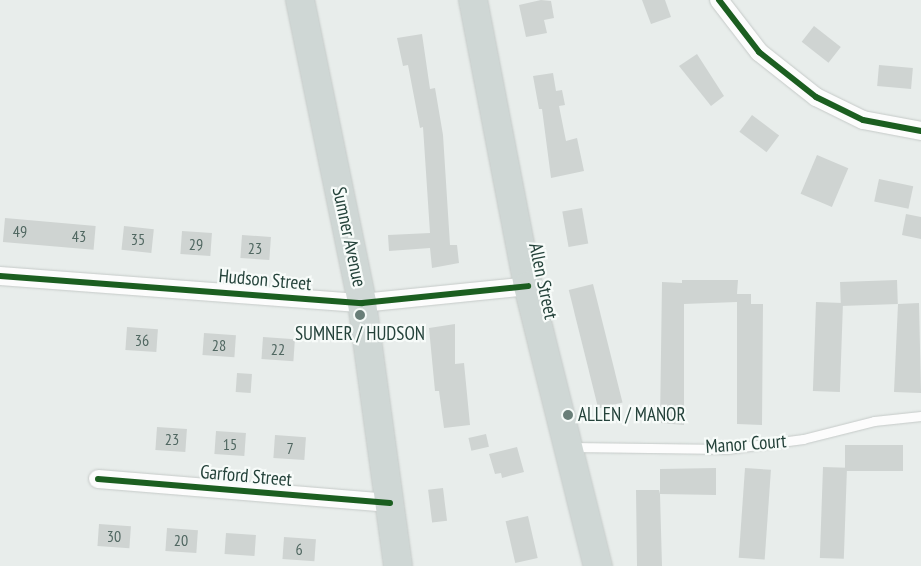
<!DOCTYPE html>
<html>
<head>
<meta charset="utf-8">
<style>
  body { margin:0 }
  #map { position:relative; width:921px; height:566px; overflow:hidden; background:#e8edeb; font-family:"PT Sans Narrow",sans-serif }
  div>[style] { position:absolute }
  .building>* { inset:0; background:#cfd4d2; transform-origin:0 0 }
  .roads { filter:drop-shadow(0 0 1px #c5cac8) drop-shadow(0 0 1px #c5cac8) }
  .lane>* { height:9px; margin:-4.5px; padding:0 4.5px; transform-origin:4.5px; border-radius:4.5px; background:#fcfcfc }
  .street>* { height:18px; margin:-9px; padding:0 9px; transform-origin:9px; border-radius:9px; background:#fcfcfc }
  .primary>* { height:28px; margin:-14px; padding:0 14px; transform-origin:14px; border-radius:14px; background:#cfd7d5 }
  .cycleway>* { height:6px; margin:-3px; padding:0 3px; transform-origin:3px; border-radius:3px; background:#1b5e20 }
  .dots>* { width:14px; height:14px; translate:-50% -50%; box-sizing:border-box; border:2px solid #f7fbf9; border-radius:50% }
  span { translate:-50% -50%; white-space:nowrap; text-align:center; line-height:1.15; -webkit-text-stroke:4.5px #f7fbf9; paint-order:stroke }
  .number-label { font-size:16px; color:#506761 }
  .number-label span { -webkit-text-stroke-width:0 }
  .street-label { font-size:19px; color:#24423a }
  .poi-label { font-size:19px; color:#24423a }
  .left { translate:0 -50%; text-align:left }
</style>
</head>
<body>
<div id="map">
  <div class="building">
    <i style="clip-path:polygon(541px 0,551px 1px,554px 18px,544px 20px,547px 33px,526px 37px,519px 5px)"></i>
    <i style="clip-path:polygon(642px 0,665px 0,671px 17px,651px 24px)"></i>
    <i style="left:814px;top:26px;width:34px;height:20px;rotate:38deg"></i>
    <i style="clip-path:polygon(422px 34px,430px 89px,435px 88px,443px 135px,450px 245px,457px 245px,459px 263px,432px 268px,430px 248px,389px 251px,388px 235px,430px 233px,423px 127px,420px 128px,408px 65px,403px 66px,397px 38px)"></i>
    <i style="clip-path:polygon(697px 54px,724px 96px,711px 106px,679px 66px)"></i>
    <i style="left:879px;top:65px;width:34px;height:21px;rotate:5deg"></i>
    <i style="clip-path:polygon(553px 73px,556px 91px,562px 90px,565px 105px,559px 106px,566px 141px,577px 138px,584px 171px,551px 178px,542px 109px,539px 109px,533px 76px)"></i>
    <i style="left:752px;top:115px;width:34px;height:21px;rotate:37deg"></i>
    <i style="left:817px;top:155px;width:34px;height:42px;rotate:23deg"></i>
    <i style="left:879px;top:179px;width:35px;height:23px;rotate:12deg"></i>
    <i style="left:582px;top:208px;width:36px;height:20px;rotate:80deg"></i>
    <i style="clip-path:polygon(906px 214px,921px 217px,921px 239px,902px 235px)"></i>
    <i style="left:5px;top:218px;width:91px;height:24px;rotate:5deg"></i>
    <i style="left:124px;top:226px;width:30px;height:24px;rotate:6deg"></i>
    <i style="left:182px;top:231px;width:30px;height:23px;rotate:4deg"></i>
    <i style="left:242px;top:235px;width:29px;height:23px;rotate:4deg"></i>
    <i style="clip-path:polygon(682px 280px,738px 280px,737px 294px,751px 294px,751px 304px,763px 304px,762px 425px,737px 424px,737px 302px,684px 304px,684px 425px,660px 423px,662px 282px,682px 283px)"></i>
    <i style="left:897px;top:280px;width:24px;height:57px;rotate:88deg"></i>
    <i style="left:593px;top:284px;width:122px;height:25px;rotate:76deg"></i>
    <i style="left:816px;top:302px;width:27px;height:89px;rotate:2deg"></i>
    <i style="clip-path:polygon(919px 303px,921px 393px,894px 392px,898px 304px)"></i>
    <i style="clip-path:polygon(455px 324px,455px 364px,464px 363px,470px 425px,444px 428px,439px 391px,435px 391px,429px 328px)"></i>
    <i style="left:127px;top:327px;width:31px;height:23px;rotate:4deg"></i>
    <i style="left:204px;top:333px;width:32px;height:22px;rotate:4deg"></i>
    <i style="left:263px;top:337px;width:32px;height:22px;rotate:4deg"></i>
    <i style="left:237px;top:373px;width:15px;height:19px;rotate:4deg"></i>
    <i style="left:157px;top:427px;width:30px;height:23px;rotate:4deg"></i>
    <i style="left:216px;top:431px;width:30px;height:23px;rotate:4deg"></i>
    <i style="left:486px;top:434px;width:13px;height:18px;rotate:77deg"></i>
    <i style="left:275px;top:435px;width:31px;height:23px;rotate:4deg"></i>
    <i style="left:903px;top:445px;width:26px;height:58px;rotate:90deg"></i>
    <i style="clip-path:polygon(517px 447px,524px 472px,502px 478px,501px 473px,495px 474px,489px 454px)"></i>
    <i style="left:823px;top:467px;width:24px;height:91px;rotate:2deg"></i>
    <i style="clip-path:polygon(716px 468px,716px 495px,660px 494px,662px 566px,637px 566px,636px 490px,659px 490px,660px 494px,660px 469px)"></i>
    <i style="left:745px;top:468px;width:26px;height:90px;rotate:4deg"></i>
    <i style="left:443px;top:488px;width:33px;height:15px;rotate:83deg"></i>
    <i style="left:528px;top:516px;width:43px;height:23px;rotate:77deg"></i>
    <i style="left:99px;top:524px;width:32px;height:22px;rotate:4deg"></i>
    <i style="left:167px;top:528px;width:31px;height:23px;rotate:4deg"></i>
    <i style="left:226px;top:533px;width:30px;height:21px;rotate:4deg"></i>
    <i style="left:284px;top:537px;width:32px;height:22px;rotate:4deg"></i>
  </div>
  <div class="roads">
    <div class="lane">
      <i style="left:572px;top:447px;width:155px;rotate:0.7deg"></i>
      <i style="left:727px;top:449px;width:77px;rotate:-7.5deg"></i>
      <i style="left:803px;top:439px;width:73px;rotate:-14.2deg"></i>
      <i style="left:874px;top:421px;width:47px;rotate:-6.1deg"></i>
    </div>
    <div class="street">
      <i style="left:719px;top:0;width:66px;rotate:52.4deg"></i>
      <i style="left:759px;top:52px;width:73px;rotate:38.3deg"></i>
      <i style="left:816px;top:97px;width:52px;rotate:26.1deg"></i>
      <i style="left:863px;top:120px;width:59px;rotate:10.7deg"></i>
      <i style="left:0;top:276px;width:363px;rotate:4.3deg"></i>
      <i style="left:362px;top:303px;width:167px;rotate:-5.8deg"></i>
      <i style="left:98px;top:479px;width:293px;rotate:4.7deg"></i>
    </div>
    <div class="primary">
      <i style="left:300px;top:0;width:309px;rotate:78.4deg"></i>
      <i style="left:362px;top:303px;width:265px;rotate:82.2deg"></i>
      <i style="left:473px;top:0;width:291px;rotate:79.1deg"></i>
      <i style="left:528px;top:286px;width:289px;rotate:76deg"></i>
    </div>
  </div>
  <div class="cycleway">
    <i style="left:719px;top:0;width:66px;rotate:52.4deg"></i>
    <i style="left:759px;top:52px;width:73px;rotate:38.3deg"></i>
    <i style="left:816px;top:97px;width:52px;rotate:26.1deg"></i>
    <i style="left:863px;top:120px;width:59px;rotate:10.7deg"></i>
    <i style="left:0;top:276px;width:363px;rotate:4.3deg"></i>
    <i style="left:362px;top:303px;width:167px;rotate:-5.8deg"></i>
    <i style="left:98px;top:479px;width:293px;rotate:4.7deg"></i>
  </div>
  <div class="dots">
    <i style="left:360px;top:315px;background:#697e78"></i>
    <i style="left:568px;top:415px;background:#697e78"></i>
  </div>
  <div class="number-label">
    <span style="left:20px;top:231px">49</span>
    <span style="left:79px;top:236px">43</span>
    <span style="left:138px;top:239px">35</span>
    <span style="left:196px;top:244px">29</span>
    <span style="left:255px;top:248px">23</span>
    <span style="left:142px;top:340px">36</span>
    <span style="left:219px;top:345px">28</span>
    <span style="left:278px;top:349px">22</span>
    <span style="left:172px;top:439px">23</span>
    <span style="left:230px;top:444px">15</span>
    <span style="left:290px;top:448px">7</span>
    <span style="left:114px;top:536px">30</span>
    <span style="left:181px;top:540px">20</span>
    <span style="left:299px;top:549px">6</span>
  </div>
  <div class="street-label">
    <span style="left:349px;top:237px;rotate:78deg">Sumner Avenue</span>
    <span style="left:265px;top:280px;rotate:5deg">Hudson Street</span>
    <span style="left:543px;top:281px;rotate:78deg">Allen Street</span>
    <span style="left:746px;top:444px;rotate:-4deg">Manor Court</span>
    <span style="left:246px;top:476px;rotate:5deg">Garford Street</span>
  </div>
  <div class="poi-label">
    <span style="left:360px;top:334px">SUMNER / HUDSON</span>
    <span class="left" style="left:578px;top:415px">ALLEN / MANOR</span>
  </div>
</div>
</body>
</html>
